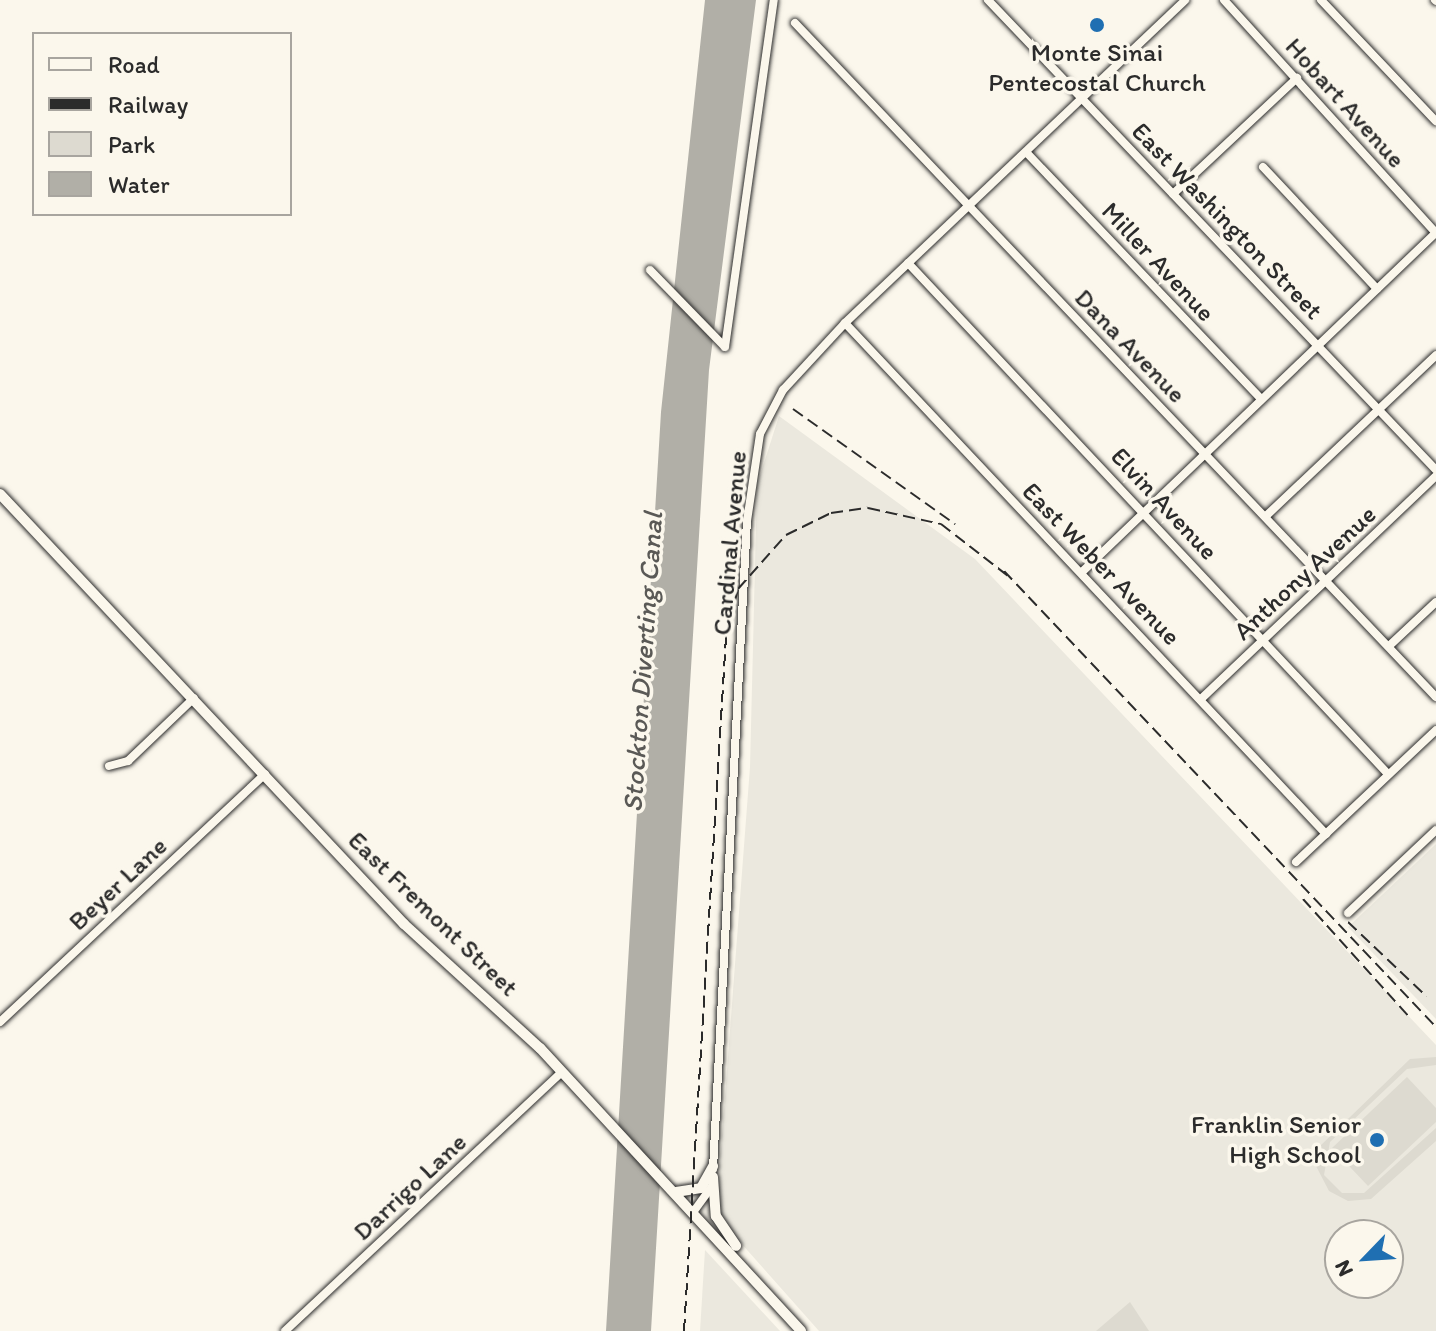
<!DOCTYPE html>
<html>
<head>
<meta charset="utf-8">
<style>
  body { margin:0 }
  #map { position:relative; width:1436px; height:1331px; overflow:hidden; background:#fbf7ec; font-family:Itim,sans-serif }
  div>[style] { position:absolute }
  .built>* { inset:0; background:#ebe8de }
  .green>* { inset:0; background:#dddad0 }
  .water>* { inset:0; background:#b1afa7 }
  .roads { filter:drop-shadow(0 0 2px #2b2b2b) drop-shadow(0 0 2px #2b2b2b) }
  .minor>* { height:8px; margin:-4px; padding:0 4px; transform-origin:4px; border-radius:4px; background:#fbf7ec }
  .major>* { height:10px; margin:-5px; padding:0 5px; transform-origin:5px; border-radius:5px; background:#fbf7ec }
  .rail>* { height:2px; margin-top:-1px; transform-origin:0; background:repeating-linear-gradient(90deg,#2b2b2b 0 12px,transparent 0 18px) }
  .dots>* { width:22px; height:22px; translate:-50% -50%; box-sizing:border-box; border:4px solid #fbf7ec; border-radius:50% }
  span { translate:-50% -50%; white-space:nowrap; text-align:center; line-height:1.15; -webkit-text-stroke:7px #fbf7ec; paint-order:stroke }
  .poi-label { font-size:26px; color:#2b2b2b }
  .right { translate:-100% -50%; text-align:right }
  .street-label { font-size:26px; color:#2b2b2b }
  .water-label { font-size:28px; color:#5a5956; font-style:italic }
  .legend { position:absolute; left:32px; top:32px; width:260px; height:184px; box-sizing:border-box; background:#fbf7ec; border:2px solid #a8a59f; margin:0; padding:10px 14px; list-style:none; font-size:24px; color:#2b2b2b }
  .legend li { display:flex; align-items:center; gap:16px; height:40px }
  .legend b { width:40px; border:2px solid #a8a59f }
  .north { position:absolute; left:1324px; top:1219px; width:80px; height:80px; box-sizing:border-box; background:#fbf7ec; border:2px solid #a8a59f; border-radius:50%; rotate:245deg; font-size:22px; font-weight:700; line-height:32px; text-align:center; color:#2b2b2b }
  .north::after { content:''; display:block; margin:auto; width:28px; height:36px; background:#1f6fb2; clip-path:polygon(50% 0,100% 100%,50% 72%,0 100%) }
</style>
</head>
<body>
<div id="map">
  <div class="built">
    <i style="clip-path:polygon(evenodd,779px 416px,975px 559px,1436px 1045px,1436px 1331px,819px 1331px,716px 1215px,750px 767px,757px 485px,779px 416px,1340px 1235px,1388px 1235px,1388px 1283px,1340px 1283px,1340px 1235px)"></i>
    <i style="clip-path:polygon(1436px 844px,1436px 1019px,1348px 927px)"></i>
    <i style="clip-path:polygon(705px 1250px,780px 1331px,700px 1331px)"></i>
  </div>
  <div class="green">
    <i style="clip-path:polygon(1436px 1057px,1436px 1065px,1407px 1069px,1330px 1142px,1324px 1175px,1342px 1193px,1364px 1193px,1436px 1128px,1436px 1141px,1371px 1199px,1348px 1201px,1329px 1191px,1316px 1166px,1320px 1146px,1410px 1059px)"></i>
    <i style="clip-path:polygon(1407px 1077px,1436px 1108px,1436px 1122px,1368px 1186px,1332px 1148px)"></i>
    <i style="clip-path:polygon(1130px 1302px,1149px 1331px,1096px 1331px)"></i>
  </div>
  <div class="water">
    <i style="clip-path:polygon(705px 0,756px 0,709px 370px,651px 1331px,606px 1331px,661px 412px)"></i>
  </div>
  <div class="roads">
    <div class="minor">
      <i style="left:988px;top:0;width:649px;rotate:46.37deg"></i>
      <i style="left:1224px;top:0;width:315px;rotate:47.7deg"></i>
      <i style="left:1321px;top:0;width:167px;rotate:46.5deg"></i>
      <i style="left:1435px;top:0;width:1px;rotate:45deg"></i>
      <i style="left:795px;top:23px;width:930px;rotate:46.44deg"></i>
      <i style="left:1026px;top:152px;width:341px;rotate:46.4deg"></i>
      <i style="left:1263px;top:167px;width:167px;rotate:46.9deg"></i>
      <i style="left:1173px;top:194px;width:170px;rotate:-43.1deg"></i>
      <i style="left:908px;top:263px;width:701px;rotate:46.79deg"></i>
      <i style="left:650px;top:270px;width:107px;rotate:45.8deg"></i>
      <i style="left:725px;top:347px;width:350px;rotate:-82deg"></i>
      <i style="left:845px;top:323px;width:702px;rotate:46.73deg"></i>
      <i style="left:1266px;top:516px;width:234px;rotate:-43.4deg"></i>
      <i style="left:1082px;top:572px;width:490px;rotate:-43.8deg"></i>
      <i style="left:1389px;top:646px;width:64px;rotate:-43.1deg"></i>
      <i style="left:1201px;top:699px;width:324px;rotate:-43.5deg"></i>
      <i style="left:109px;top:766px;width:20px;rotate:-15deg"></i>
      <i style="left:128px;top:761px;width:91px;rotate:-43.7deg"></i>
      <i style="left:1296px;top:862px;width:192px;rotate:-43.3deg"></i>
      <i style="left:1348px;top:913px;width:121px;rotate:-43.3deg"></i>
      <i style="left:0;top:1022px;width:363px;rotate:-43.1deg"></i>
      <i style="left:713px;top:1169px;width:649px;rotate:-87deg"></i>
      <i style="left:747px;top:521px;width:88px;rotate:-81.5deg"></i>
      <i style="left:760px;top:434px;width:50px;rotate:-62.4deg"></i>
      <i style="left:783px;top:390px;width:91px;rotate:-47.2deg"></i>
      <i style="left:845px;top:323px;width:469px;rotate:-43.5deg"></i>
      <i style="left:694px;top:1211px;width:31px;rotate:-54deg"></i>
      <i style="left:285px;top:1331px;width:379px;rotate:-43.1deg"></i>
    </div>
    <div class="major">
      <i style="left:0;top:494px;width:590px;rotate:46.79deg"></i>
      <i style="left:404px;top:924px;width:184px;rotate:42.4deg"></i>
      <i style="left:540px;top:1048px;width:385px;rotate:47.3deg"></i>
      <i style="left:713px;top:1177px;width:39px;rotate:86deg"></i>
      <i style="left:716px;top:1216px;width:36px;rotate:56deg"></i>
      <i style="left:676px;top:1192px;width:25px;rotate:-9deg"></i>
      <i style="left:701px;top:1188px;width:25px;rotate:-61deg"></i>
    </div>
  </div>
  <div class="rail">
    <i style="left:793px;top:409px;width:199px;rotate:35.4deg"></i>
    <i style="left:1004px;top:571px;width:628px;rotate:46.55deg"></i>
    <i style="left:1303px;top:899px;width:160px;rotate:48deg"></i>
    <i style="left:1348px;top:922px;width:108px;rotate:43.5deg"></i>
    <i style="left:684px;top:1331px;width:696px;rotate:-86.54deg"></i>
    <i style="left:726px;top:636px;width:49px;rotate:-75.7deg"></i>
    <i style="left:738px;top:589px;width:72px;rotate:-48.4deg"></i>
    <i style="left:786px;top:535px;width:50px;rotate:-26.1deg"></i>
    <i style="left:831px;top:513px;width:37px;rotate:-8deg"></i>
    <i style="left:868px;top:508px;width:75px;rotate:12.4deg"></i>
    <i style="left:941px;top:524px;width:90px;rotate:37.8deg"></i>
  </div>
  <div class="dots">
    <i style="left:1097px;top:25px;background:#1f6fb2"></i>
    <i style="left:1377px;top:1140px;background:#1f6fb2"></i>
  </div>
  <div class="poi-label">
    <span style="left:1097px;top:68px">Monte Sinai<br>Pentecostal Church</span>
    <span class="right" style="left:1361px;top:1140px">Franklin Senior<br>High School</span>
  </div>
  <div class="street-label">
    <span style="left:1345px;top:103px;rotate:48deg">Hobart Avenue</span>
    <span style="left:1227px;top:221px;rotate:46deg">East Washington Street</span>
    <span style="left:1158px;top:262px;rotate:47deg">Miller Avenue</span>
    <span style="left:1130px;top:346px;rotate:46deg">Dana Avenue</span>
    <span style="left:1164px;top:504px;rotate:47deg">Elvin Avenue</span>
    <span style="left:730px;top:543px;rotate:-85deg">Cardinal Avenue</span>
    <span style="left:1101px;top:564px;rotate:46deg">East Weber Avenue</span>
    <span style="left:1305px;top:573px;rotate:-43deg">Anthony Avenue</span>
    <span style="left:118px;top:884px;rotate:-43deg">Beyer Lane</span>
    <span style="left:433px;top:914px;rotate:44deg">East Fremont Street</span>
    <span style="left:410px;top:1187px;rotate:-43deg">Darrigo Lane</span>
  </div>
  <div class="water-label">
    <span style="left:642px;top:662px;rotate:-86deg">Stockton Diverting Canal</span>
  </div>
  <ul class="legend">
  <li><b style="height:10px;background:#fbf7ec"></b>Road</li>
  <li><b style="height:10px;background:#2b2b2b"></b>Railway</li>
  <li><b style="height:22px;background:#dddad0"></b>Park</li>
  <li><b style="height:22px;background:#b1afa7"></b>Water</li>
  </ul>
  <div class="north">N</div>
</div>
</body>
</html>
